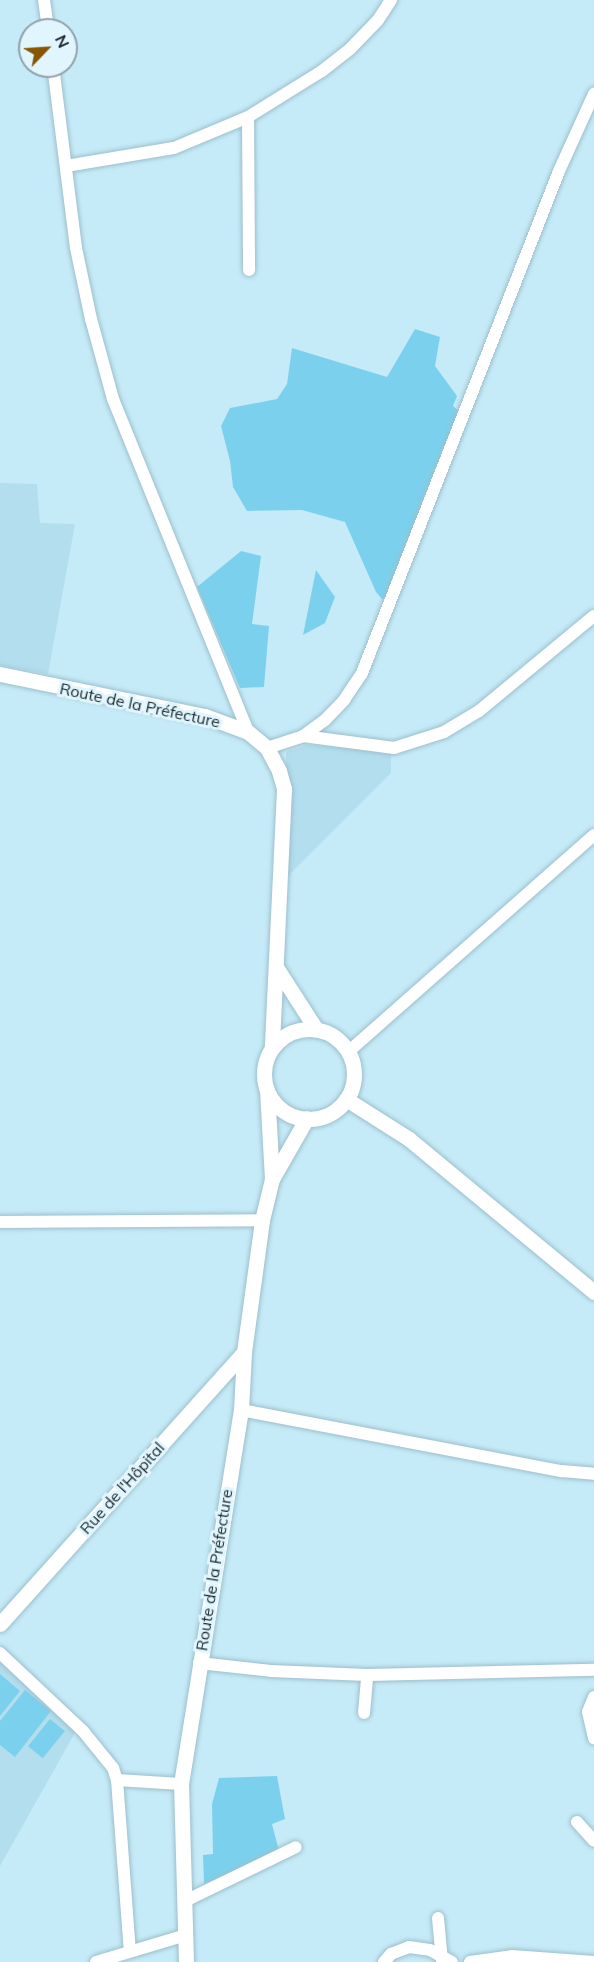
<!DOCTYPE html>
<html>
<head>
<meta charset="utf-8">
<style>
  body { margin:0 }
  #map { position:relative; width:594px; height:1962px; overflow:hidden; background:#c6ebf8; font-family:Mulish,sans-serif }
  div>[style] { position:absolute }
  .built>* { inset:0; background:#b2deee }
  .green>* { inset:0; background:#7bd1ed; transform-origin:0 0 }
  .roads { filter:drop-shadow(0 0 2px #9cbfcb) drop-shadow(0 0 2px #9cbfcb) }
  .minor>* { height:12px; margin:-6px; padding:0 6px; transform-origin:6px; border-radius:6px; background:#fff }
  .tertiary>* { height:15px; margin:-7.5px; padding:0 7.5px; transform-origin:7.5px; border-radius:7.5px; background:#fff }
  .tertiary>.ring { margin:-7.5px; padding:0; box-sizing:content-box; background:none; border:15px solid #fff; border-radius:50% }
  span { translate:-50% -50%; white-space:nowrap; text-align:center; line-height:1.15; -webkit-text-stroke:6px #e0f5fd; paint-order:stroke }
  .street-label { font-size:16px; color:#1a282d }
  .north { position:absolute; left:18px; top:18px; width:60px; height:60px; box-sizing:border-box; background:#e0f5fd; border:2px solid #91a3aa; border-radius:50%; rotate:65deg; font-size:16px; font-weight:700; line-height:24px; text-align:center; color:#1a282d }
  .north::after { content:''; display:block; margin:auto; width:21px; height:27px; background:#885600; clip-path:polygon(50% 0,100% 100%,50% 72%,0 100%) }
</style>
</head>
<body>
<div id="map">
  <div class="built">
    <i style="clip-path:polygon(0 483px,37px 484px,40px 523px,75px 524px,48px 674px,0 665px)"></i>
    <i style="clip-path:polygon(307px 745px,391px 752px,391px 773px,283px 881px,286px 752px)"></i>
    <i style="clip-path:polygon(0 1662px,76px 1731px,0 1866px)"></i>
  </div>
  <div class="green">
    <i style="clip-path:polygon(415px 329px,440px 337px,435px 366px,457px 396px,453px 406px,461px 413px,388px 600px,382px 599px,376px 592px,345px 522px,302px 510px,247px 511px,233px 487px,230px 461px,221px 426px,230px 408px,277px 399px,287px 384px,292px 348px,387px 377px)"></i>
    <i style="clip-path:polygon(241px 551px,261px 556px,252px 624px,269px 626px,264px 687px,240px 688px,197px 587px)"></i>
    <i style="clip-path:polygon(316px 570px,335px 597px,325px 623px,303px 635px)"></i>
    <i style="clip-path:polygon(0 1674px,20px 1691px,0 1716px)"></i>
    <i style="clip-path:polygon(25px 1690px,51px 1711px,15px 1757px,0 1745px,0 1721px)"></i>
    <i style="left:50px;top:1719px;width:19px;height:35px;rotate:39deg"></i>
    <i style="clip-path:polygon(277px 1776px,285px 1819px,272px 1824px,279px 1851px,204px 1884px,203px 1855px,213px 1854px,212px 1804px,219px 1778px)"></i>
  </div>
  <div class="roads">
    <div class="minor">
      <i style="left:44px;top:0;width:30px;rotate:82deg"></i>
      <i style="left:53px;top:66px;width:183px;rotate:82.8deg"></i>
      <i style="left:76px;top:248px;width:73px;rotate:78.1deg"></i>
      <i style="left:91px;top:319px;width:83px;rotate:74.6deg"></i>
      <i style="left:113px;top:399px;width:359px;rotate:67.9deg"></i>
      <i style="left:248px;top:117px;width:153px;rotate:89.6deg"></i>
      <i style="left:66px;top:166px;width:109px;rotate:-9.5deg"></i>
      <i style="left:174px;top:148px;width:80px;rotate:-22.7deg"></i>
      <i style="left:248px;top:117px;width:87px;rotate:-31.9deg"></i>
      <i style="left:322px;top:71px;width:36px;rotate:-38deg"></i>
      <i style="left:350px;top:49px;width:40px;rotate:-46deg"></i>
      <i style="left:378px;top:20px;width:24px;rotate:-57deg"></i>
      <i style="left:303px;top:736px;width:92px;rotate:7.5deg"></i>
      <i style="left:394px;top:748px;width:52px;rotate:-17.7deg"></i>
      <i style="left:444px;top:732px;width:41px;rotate:-31deg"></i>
      <i style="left:479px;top:711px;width:149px;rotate:-39.6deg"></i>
      <i style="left:267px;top:748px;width:38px;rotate:-18deg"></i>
      <i style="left:303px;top:736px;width:27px;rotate:-36deg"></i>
      <i style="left:325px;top:720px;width:28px;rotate:-46deg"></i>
      <i style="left:344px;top:700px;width:32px;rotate:-56deg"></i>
      <i style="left:362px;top:673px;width:539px;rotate:-68.57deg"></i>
      <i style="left:559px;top:171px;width:85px;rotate:-65.6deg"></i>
      <i style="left:348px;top:1052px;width:328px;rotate:-41.4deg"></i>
      <i style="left:0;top:1222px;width:262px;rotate:-0.4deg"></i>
      <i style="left:241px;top:1410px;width:327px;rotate:10.8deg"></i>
      <i style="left:562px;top:1471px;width:32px;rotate:5deg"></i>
      <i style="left:0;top:1653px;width:114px;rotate:43.2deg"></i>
      <i style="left:83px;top:1731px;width:48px;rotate:51deg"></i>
      <i style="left:113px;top:1768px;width:13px;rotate:72deg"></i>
      <i style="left:117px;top:1780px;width:171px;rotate:85.7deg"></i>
      <i style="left:199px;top:1663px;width:72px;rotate:6.3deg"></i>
      <i style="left:271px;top:1671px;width:96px;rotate:2.4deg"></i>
      <i style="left:367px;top:1675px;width:227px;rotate:-1.3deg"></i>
      <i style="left:594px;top:1697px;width:16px;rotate:112deg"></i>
      <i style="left:588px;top:1712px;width:27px;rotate:77deg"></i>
      <i style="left:364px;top:1713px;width:38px;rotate:-85deg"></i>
      <i style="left:117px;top:1780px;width:64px;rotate:3.6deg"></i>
      <i style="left:577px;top:1822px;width:25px;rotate:48deg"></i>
      <i style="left:185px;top:1901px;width:123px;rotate:-25.9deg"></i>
      <i style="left:438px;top:1918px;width:43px;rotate:84.7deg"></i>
      <i style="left:96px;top:1962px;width:94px;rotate:-16.7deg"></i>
      <i style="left:384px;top:1962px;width:11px;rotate:-49deg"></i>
      <i style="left:391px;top:1954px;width:19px;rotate:-21deg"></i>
      <i style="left:409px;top:1947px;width:21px;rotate:8deg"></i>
      <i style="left:430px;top:1950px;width:25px;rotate:29deg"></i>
      <i style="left:470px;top:1962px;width:42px;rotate:-8.1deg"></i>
      <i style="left:512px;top:1956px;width:82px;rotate:4.2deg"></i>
    </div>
    <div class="tertiary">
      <i style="left:0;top:674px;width:209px;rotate:11.6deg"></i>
      <i style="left:205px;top:716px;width:46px;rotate:20.4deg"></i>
      <i style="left:248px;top:732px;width:25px;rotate:40deg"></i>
      <i style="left:267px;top:748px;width:26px;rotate:62deg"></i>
      <i style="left:279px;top:771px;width:19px;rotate:74deg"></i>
      <i style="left:284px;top:789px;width:259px;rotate:92.7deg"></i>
      <i style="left:276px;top:967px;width:74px;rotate:57.2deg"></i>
      <i class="ring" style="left:264px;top:1029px;width:75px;height:75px"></i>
      <i style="left:346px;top:1099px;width:75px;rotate:32.4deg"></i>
      <i style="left:409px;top:1139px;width:240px;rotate:39.6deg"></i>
      <i style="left:272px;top:1179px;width:70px;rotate:-60.2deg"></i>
      <i style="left:0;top:1624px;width:365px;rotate:-48.1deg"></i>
      <i style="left:186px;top:1962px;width:178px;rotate:-91.6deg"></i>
      <i style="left:181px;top:1784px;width:379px;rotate:-80.9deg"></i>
      <i style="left:241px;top:1410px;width:58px;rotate:-87deg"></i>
      <i style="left:244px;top:1352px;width:133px;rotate:-82.2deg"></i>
      <i style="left:262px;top:1220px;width:42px;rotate:-76.3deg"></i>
      <i style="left:272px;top:1179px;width:89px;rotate:-93.2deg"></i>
    </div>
  </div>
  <div class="street-label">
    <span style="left:140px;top:705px;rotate:12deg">Route de la Préfecture</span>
    <span style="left:122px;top:1488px;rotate:-48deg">Rue de l'Hôpital</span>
    <span style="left:214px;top:1570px;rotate:-81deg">Route de la Préfecture</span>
  </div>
  <div class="north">N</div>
</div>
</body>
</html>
